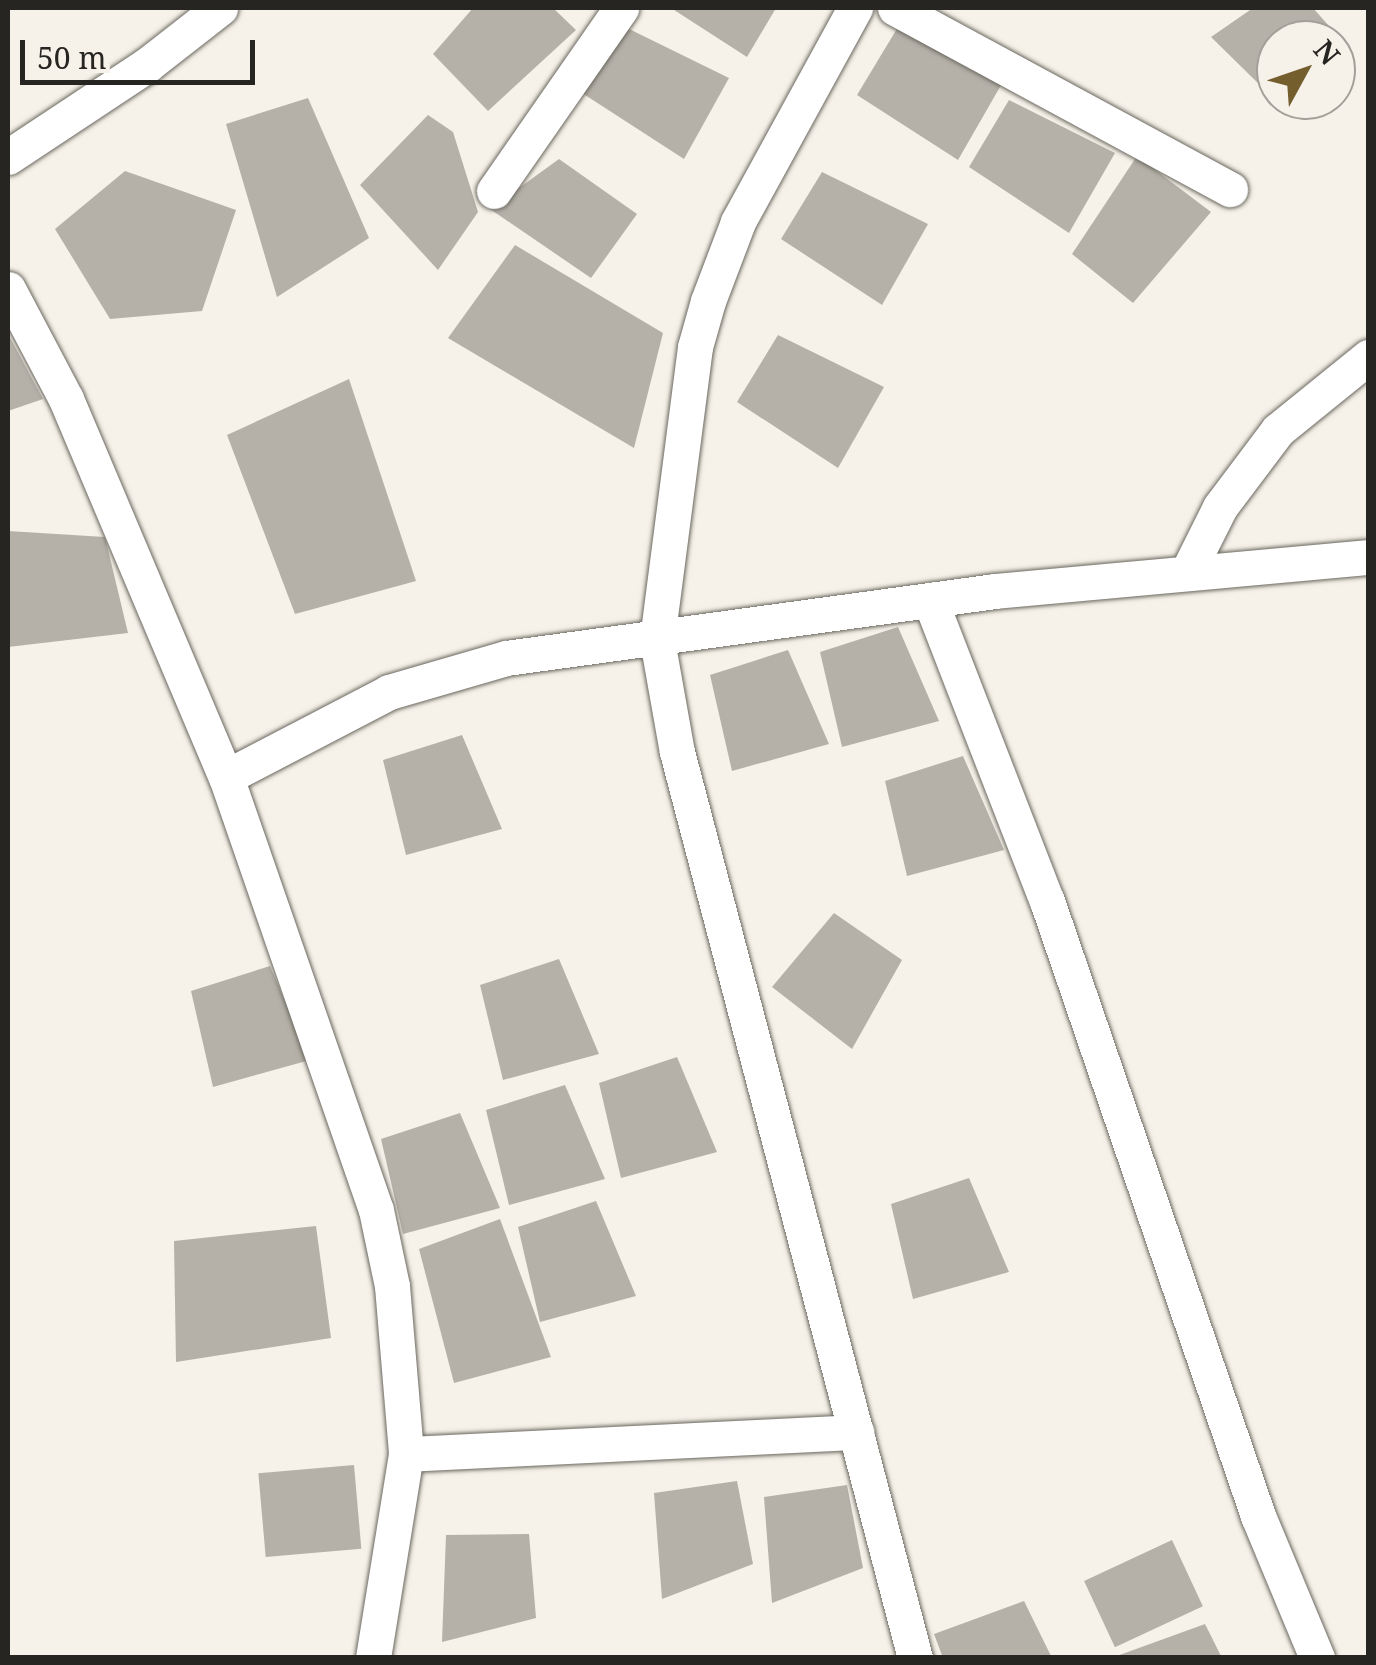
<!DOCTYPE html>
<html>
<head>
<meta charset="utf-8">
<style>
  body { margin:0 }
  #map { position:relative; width:1376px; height:1665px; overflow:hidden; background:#f6f2e9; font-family:"Noto Serif",serif }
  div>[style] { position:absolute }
  .building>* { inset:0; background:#b5b1a9; transform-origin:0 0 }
  .roads { filter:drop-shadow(0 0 2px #6a675f) drop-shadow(0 0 2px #6a675f) }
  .street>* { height:35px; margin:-17.5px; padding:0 17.5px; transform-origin:17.5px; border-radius:17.5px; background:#fff }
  span { translate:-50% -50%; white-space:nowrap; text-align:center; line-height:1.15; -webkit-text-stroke:9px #f6f2e9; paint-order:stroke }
  .frame { position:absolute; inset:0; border:10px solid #272522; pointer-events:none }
  .north { position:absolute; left:1256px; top:20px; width:100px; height:100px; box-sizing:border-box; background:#f6f2e9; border:2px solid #a3a099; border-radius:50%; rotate:50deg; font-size:28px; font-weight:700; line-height:40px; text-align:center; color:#272522 }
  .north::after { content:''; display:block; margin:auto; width:35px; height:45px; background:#745e2e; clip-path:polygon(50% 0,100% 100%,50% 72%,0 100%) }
  .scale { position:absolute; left:20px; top:40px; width:235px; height:45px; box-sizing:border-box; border:5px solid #272522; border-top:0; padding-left:12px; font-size:30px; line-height:35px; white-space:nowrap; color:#272522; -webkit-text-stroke:8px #f6f2e9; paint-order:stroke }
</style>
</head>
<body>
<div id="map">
  <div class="building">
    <i style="clip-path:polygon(473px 8px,553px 8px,576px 30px,488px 111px,433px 54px)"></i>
    <i style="clip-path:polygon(671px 8px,776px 8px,747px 57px)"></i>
    <i style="clip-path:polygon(1253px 8px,1313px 8px,1329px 26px,1315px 40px,1276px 40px,1276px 82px,1267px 92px,1211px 37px)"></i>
    <i style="clip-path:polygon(623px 26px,729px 78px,684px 159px,582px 93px)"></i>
    <i style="clip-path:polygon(898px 27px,1004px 80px,958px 160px,857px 95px)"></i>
    <i style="clip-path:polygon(308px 98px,369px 238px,277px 297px,226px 124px)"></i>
    <i style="clip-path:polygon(1009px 100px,1115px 153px,1069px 233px,969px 167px)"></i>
    <i style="clip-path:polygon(428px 115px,453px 132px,478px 212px,438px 270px,360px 185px)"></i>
    <i style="clip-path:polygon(1137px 156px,1211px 212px,1133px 303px,1072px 254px)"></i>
    <i style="clip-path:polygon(559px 159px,637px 214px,591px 278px,490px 209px)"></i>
    <i style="clip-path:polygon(125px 171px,236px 210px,202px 311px,110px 319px,55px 229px)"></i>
    <i style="clip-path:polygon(822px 172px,928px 224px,882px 305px,781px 239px)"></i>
    <i style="clip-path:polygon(515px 245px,663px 333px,634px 448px,448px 338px)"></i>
    <i style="clip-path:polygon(8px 334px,43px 399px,8px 411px)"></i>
    <i style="clip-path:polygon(778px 335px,884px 387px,838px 468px,737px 402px)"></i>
    <i style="clip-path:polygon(349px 379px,416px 581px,295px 614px,227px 435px)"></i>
    <i style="clip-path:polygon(8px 531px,105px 537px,128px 633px,8px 647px)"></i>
    <i style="clip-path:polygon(898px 627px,939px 721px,842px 747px,820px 652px)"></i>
    <i style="clip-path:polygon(788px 650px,829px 744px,732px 771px,710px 675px)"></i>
    <i style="clip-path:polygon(462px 735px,502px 829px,406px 855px,383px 760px)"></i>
    <i style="clip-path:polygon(963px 756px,1004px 850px,907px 876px,885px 781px)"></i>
    <i style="clip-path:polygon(834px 913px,902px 960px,852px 1049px,772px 987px)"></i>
    <i style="clip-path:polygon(559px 959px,599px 1054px,503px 1080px,480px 985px)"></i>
    <i style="clip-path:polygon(270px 966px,310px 1060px,213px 1087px,191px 991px)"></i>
    <i style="clip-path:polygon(677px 1057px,717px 1152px,621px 1178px,599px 1083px)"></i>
    <i style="clip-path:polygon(565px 1085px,605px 1179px,509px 1205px,486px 1110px)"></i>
    <i style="clip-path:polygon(460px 1113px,500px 1208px,403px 1234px,381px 1139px)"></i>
    <i style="clip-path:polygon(969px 1178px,1009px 1272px,913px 1299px,891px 1204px)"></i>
    <i style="clip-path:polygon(596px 1201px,636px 1296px,540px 1322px,518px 1227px)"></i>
    <i style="clip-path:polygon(500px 1219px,551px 1357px,454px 1383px,419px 1249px)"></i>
    <i style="clip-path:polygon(316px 1226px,331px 1338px,176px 1362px,174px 1241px)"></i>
    <i style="left:354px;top:1465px;width:84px;height:96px;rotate:85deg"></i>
    <i style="clip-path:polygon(737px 1481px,753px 1564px,662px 1599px,654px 1493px)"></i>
    <i style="clip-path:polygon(847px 1485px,863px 1568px,772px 1603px,764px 1497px)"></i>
    <i style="clip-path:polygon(529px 1534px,536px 1618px,442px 1642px,446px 1535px)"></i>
    <i style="left:1172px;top:1540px;width:73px;height:97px;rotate:65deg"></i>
    <i style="clip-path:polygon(1024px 1601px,1052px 1658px,943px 1658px,934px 1634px)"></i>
    <i style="clip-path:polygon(1205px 1624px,1222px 1658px,1115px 1658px,1114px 1657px)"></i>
  </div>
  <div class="roads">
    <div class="street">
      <i style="left:855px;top:8px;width:244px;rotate:118.7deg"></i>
      <i style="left:738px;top:222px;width:85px;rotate:110.8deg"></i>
      <i style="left:708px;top:301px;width:48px;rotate:105.8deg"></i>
      <i style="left:695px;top:347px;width:295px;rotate:97.4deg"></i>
      <i style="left:657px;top:640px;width:114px;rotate:79.9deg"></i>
      <i style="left:677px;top:752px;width:937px;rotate:75.28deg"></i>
      <i style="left:895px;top:8px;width:381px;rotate:28.4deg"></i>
      <i style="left:8px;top:157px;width:167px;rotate:-33.5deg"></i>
      <i style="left:147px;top:65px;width:93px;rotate:-38deg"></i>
      <i style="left:494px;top:191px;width:223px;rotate:-55.2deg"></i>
      <i style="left:8px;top:289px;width:124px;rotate:62.2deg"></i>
      <i style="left:66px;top:399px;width:410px;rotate:67.1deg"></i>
      <i style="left:226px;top:777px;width:458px;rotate:70.9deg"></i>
      <i style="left:376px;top:1210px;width:78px;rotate:78.1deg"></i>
      <i style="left:392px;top:1286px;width:169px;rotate:85.2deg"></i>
      <i style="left:406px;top:1454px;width:207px;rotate:99.2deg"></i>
      <i style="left:1188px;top:571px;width:72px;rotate:-63.4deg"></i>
      <i style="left:1220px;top:507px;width:96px;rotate:-53deg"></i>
      <i style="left:1278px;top:430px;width:116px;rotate:-39deg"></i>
      <i style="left:930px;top:600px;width:323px;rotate:68.8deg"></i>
      <i style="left:1047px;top:901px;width:650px;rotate:71.06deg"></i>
      <i style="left:1258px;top:1516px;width:154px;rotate:67.4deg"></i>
      <i style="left:226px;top:777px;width:184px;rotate:-27.5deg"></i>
      <i style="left:389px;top:692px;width:122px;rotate:-16.2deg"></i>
      <i style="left:506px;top:658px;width:493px;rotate:-7.8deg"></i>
      <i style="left:994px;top:591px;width:376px;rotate:-5.2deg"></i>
      <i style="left:406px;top:1454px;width:451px;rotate:-2.8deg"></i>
    </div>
  </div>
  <div class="frame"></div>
  <div class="north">N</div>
  <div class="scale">50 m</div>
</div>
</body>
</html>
